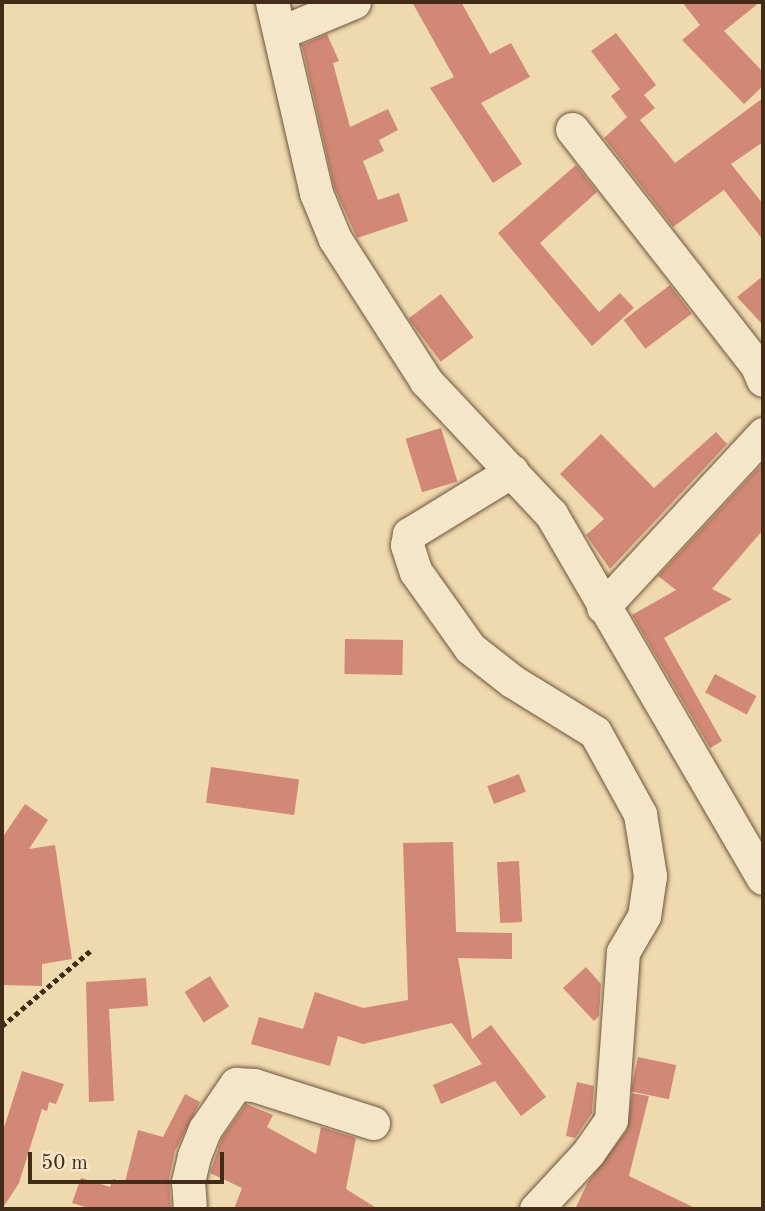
<!DOCTYPE html>
<html>
<head>
<meta charset="utf-8">
<style>
  body { margin:0 }
  #map { position:relative; width:765px; height:1211px; overflow:hidden; background:#efd9ae; font-family:"Old Standard TT",serif }
  div>[style] { position:absolute }
  .building>* { inset:0; background:#d18876; transform-origin:0 0 }
  .path>* { height:4.5px; margin-top:-2.25px; transform-origin:0; background:repeating-linear-gradient(90deg,#422b17 0 5px,transparent 0 8.5px) }
  .roads { filter:drop-shadow(0 0 2px #6d563d) drop-shadow(0 0 2px #6d563d) }
  .minor>* { height:33px; margin:-16.5px; padding:0 16.5px; transform-origin:16.5px; border-radius:16.5px; background:#f5e6ca }
  span { translate:-50% -50%; white-space:nowrap; text-align:center; line-height:1.15; -webkit-text-stroke:5px #f5e6ca; paint-order:stroke }
  .frame { position:absolute; inset:0; border:4px solid #422b17; pointer-events:none }
  .scale { position:absolute; left:28px; top:1152px; width:196px; height:32px; box-sizing:border-box; border:4px solid #422b17; border-top:0; padding-left:9px; font-size:21px; line-height:24px; white-space:nowrap; color:#422b17; -webkit-text-stroke:5px #f5e6ca; paint-order:stroke }
</style>
</head>
<body>
<div id="map">
  <div class="building">
    <i style="clip-path:polygon(412px 2px,461px 2px,490px 54px,511px 43px,530px 77px,481px 103px,522px 164px,493px 183px,430px 88px,454px 77px)"></i>
    <i style="clip-path:polygon(682px 2px,760px 2px,724px 31px,763px 72px,763px 86px,744px 104px,682px 40px,700px 25px)"></i>
    <i style="clip-path:polygon(616px 33px,656px 85px,644px 95px,655px 108px,640px 120px,675px 163px,763px 98px,763px 142px,731px 164px,763px 204px,763px 240px,724px 190px,673px 227px,604px 138px,627px 117px,611px 96px,620px 89px,591px 51px)"></i>
    <i style="clip-path:polygon(327px 34px,339px 61px,333px 63px,350px 127px,388px 109px,398px 130px,379px 140px,384px 151px,363px 161px,378px 200px,399px 193px,408px 221px,357px 238px,334px 187px,302px 45px)"></i>
    <i style="clip-path:polygon(576px 165px,597px 192px,540px 243px,599px 312px,620px 293px,634px 308px,592px 346px,498px 233px)"></i>
    <i style="clip-path:polygon(763px 276px,763px 325px,737px 297px)"></i>
    <i style="left:670px;top:285px;width:36px;height:58px;rotate:53deg"></i>
    <i style="left:441px;top:294px;width:54px;height:41px;rotate:53deg"></i>
    <i style="left:441px;top:428px;width:56px;height:37px;rotate:73deg"></i>
    <i style="clip-path:polygon(716px 432px,727px 444px,610px 569px,586px 535px,604px 519px,560px 474px,601px 434px,654px 488px)"></i>
    <i style="clip-path:polygon(763px 463px,763px 530px,712px 589px,732px 599px,664px 638px,722px 741px,710px 748px,632px 615px,676px 590px,658px 576px)"></i>
    <i style="left:345px;top:639px;width:58px;height:35px;rotate:1deg"></i>
    <i style="left:715px;top:674px;width:47px;height:21px;rotate:28deg"></i>
    <i style="left:211px;top:767px;width:89px;height:36px;rotate:8deg"></i>
    <i style="left:519px;top:774px;width:19px;height:34px;rotate:69deg"></i>
    <i style="clip-path:polygon(25px 804px,48px 820px,29px 849px,55px 845px,72px 959px,42px 964px,42px 986px,2px 985px,2px 838px)"></i>
    <i style="clip-path:polygon(453px 842px,456px 932px,512px 933px,512px 959px,458px 958px,472px 1039px,491px 1025px,546px 1097px,521px 1116px,495px 1081px,441px 1104px,433px 1085px,482px 1064px,452px 1023px,363px 1044px,338px 1036px,330px 1066px,251px 1044px,259px 1017px,303px 1029px,315px 992px,363px 1008px,408px 1000px,403px 843px)"></i>
    <i style="left:519px;top:861px;width:61px;height:22px;rotate:87deg"></i>
    <i style="clip-path:polygon(586px 967px,601px 984px,599px 1016px,594px 1021px,563px 988px)"></i>
    <i style="left:210px;top:976px;width:36px;height:30px;rotate:58deg"></i>
    <i style="clip-path:polygon(146px 978px,148px 1006px,109px 1009px,114px 1101px,89px 1102px,86px 982px)"></i>
    <i style="left:638px;top:1057px;width:39px;height:35px;rotate:12deg"></i>
    <i style="clip-path:polygon(22px 1071px,64px 1084px,56px 1104px,49px 1102px,47px 1111px,42px 1109px,19px 1183px,2px 1209px,2px 1134px)"></i>
    <i style="clip-path:polygon(577px 1082px,594px 1086px,592px 1113px,575px 1138px,566px 1136px)"></i>
    <i style="clip-path:polygon(632px 1093px,649px 1096px,629px 1176px,697px 1209px,575px 1209px,588px 1182px,627px 1130px)"></i>
    <i style="clip-path:polygon(185px 1094px,200px 1102px,175px 1151px,169px 1178px,171px 1209px,92px 1209px,72px 1203px,81px 1178px,110px 1187px,113px 1179px,125px 1182px,138px 1130px,163px 1137px)"></i>
    <i style="clip-path:polygon(246px 1104px,273px 1115px,267px 1127px,316px 1154px,321px 1127px,356px 1138px,346px 1189px,378px 1209px,234px 1209px,242px 1188px,210px 1173px,222px 1138px)"></i>
  </div>
  <div class="path">
    <i style="left:2px;top:1026px;width:116px;rotate:-40.4deg"></i>
  </div>
  <div class="roads">
    <div class="minor">
      <i style="left:272px;top:2px;width:196px;rotate:77deg"></i>
      <i style="left:316px;top:193px;width:50px;rotate:67.6deg"></i>
      <i style="left:335px;top:239px;width:169px;rotate:57.3deg"></i>
      <i style="left:426px;top:381px;width:183px;rotate:46.8deg"></i>
      <i style="left:551px;top:514px;width:421px;rotate:59.8deg"></i>
      <i style="left:282px;top:32px;width:78px;rotate:-22.6deg"></i>
      <i style="left:572px;top:129px;width:301px;rotate:52deg"></i>
      <i style="left:757px;top:366px;width:15px;rotate:67deg"></i>
      <i style="left:512px;top:471px;width:121px;rotate:148.5deg"></i>
      <i style="left:409px;top:534px;width:11px;rotate:100deg"></i>
      <i style="left:407px;top:545px;width:28px;rotate:72deg"></i>
      <i style="left:416px;top:572px;width:93px;rotate:54.6deg"></i>
      <i style="left:470px;top:648px;width:53px;rotate:38.2deg"></i>
      <i style="left:512px;top:681px;width:97px;rotate:31.6deg"></i>
      <i style="left:595px;top:732px;width:94px;rotate:61.2deg"></i>
      <i style="left:640px;top:814px;width:63px;rotate:80.8deg"></i>
      <i style="left:650px;top:876px;width:40px;rotate:98.5deg"></i>
      <i style="left:644px;top:916px;width:42px;rotate:120.3deg"></i>
      <i style="left:623px;top:952px;width:168px;rotate:94.1deg"></i>
      <i style="left:611px;top:1120px;width:39px;rotate:125deg"></i>
      <i style="left:589px;top:1152px;width:78px;rotate:132.9deg"></i>
      <i style="left:603px;top:607px;width:236px;rotate:-47.2deg"></i>
      <i style="left:190px;top:1209px;width:27px;rotate:-94deg"></i>
      <i style="left:188px;top:1182px;width:27px;rotate:-77deg"></i>
      <i style="left:194px;top:1156px;width:29px;rotate:-68deg"></i>
      <i style="left:205px;top:1129px;width:55px;rotate:-55.4deg"></i>
      <i style="left:236px;top:1084px;width:18px;rotate:3deg"></i>
      <i style="left:254px;top:1085px;width:125px;rotate:17.7deg"></i>
    </div>
  </div>
  <div class="frame"></div>
  <div class="scale">50 m</div>
</div>
</body>
</html>
